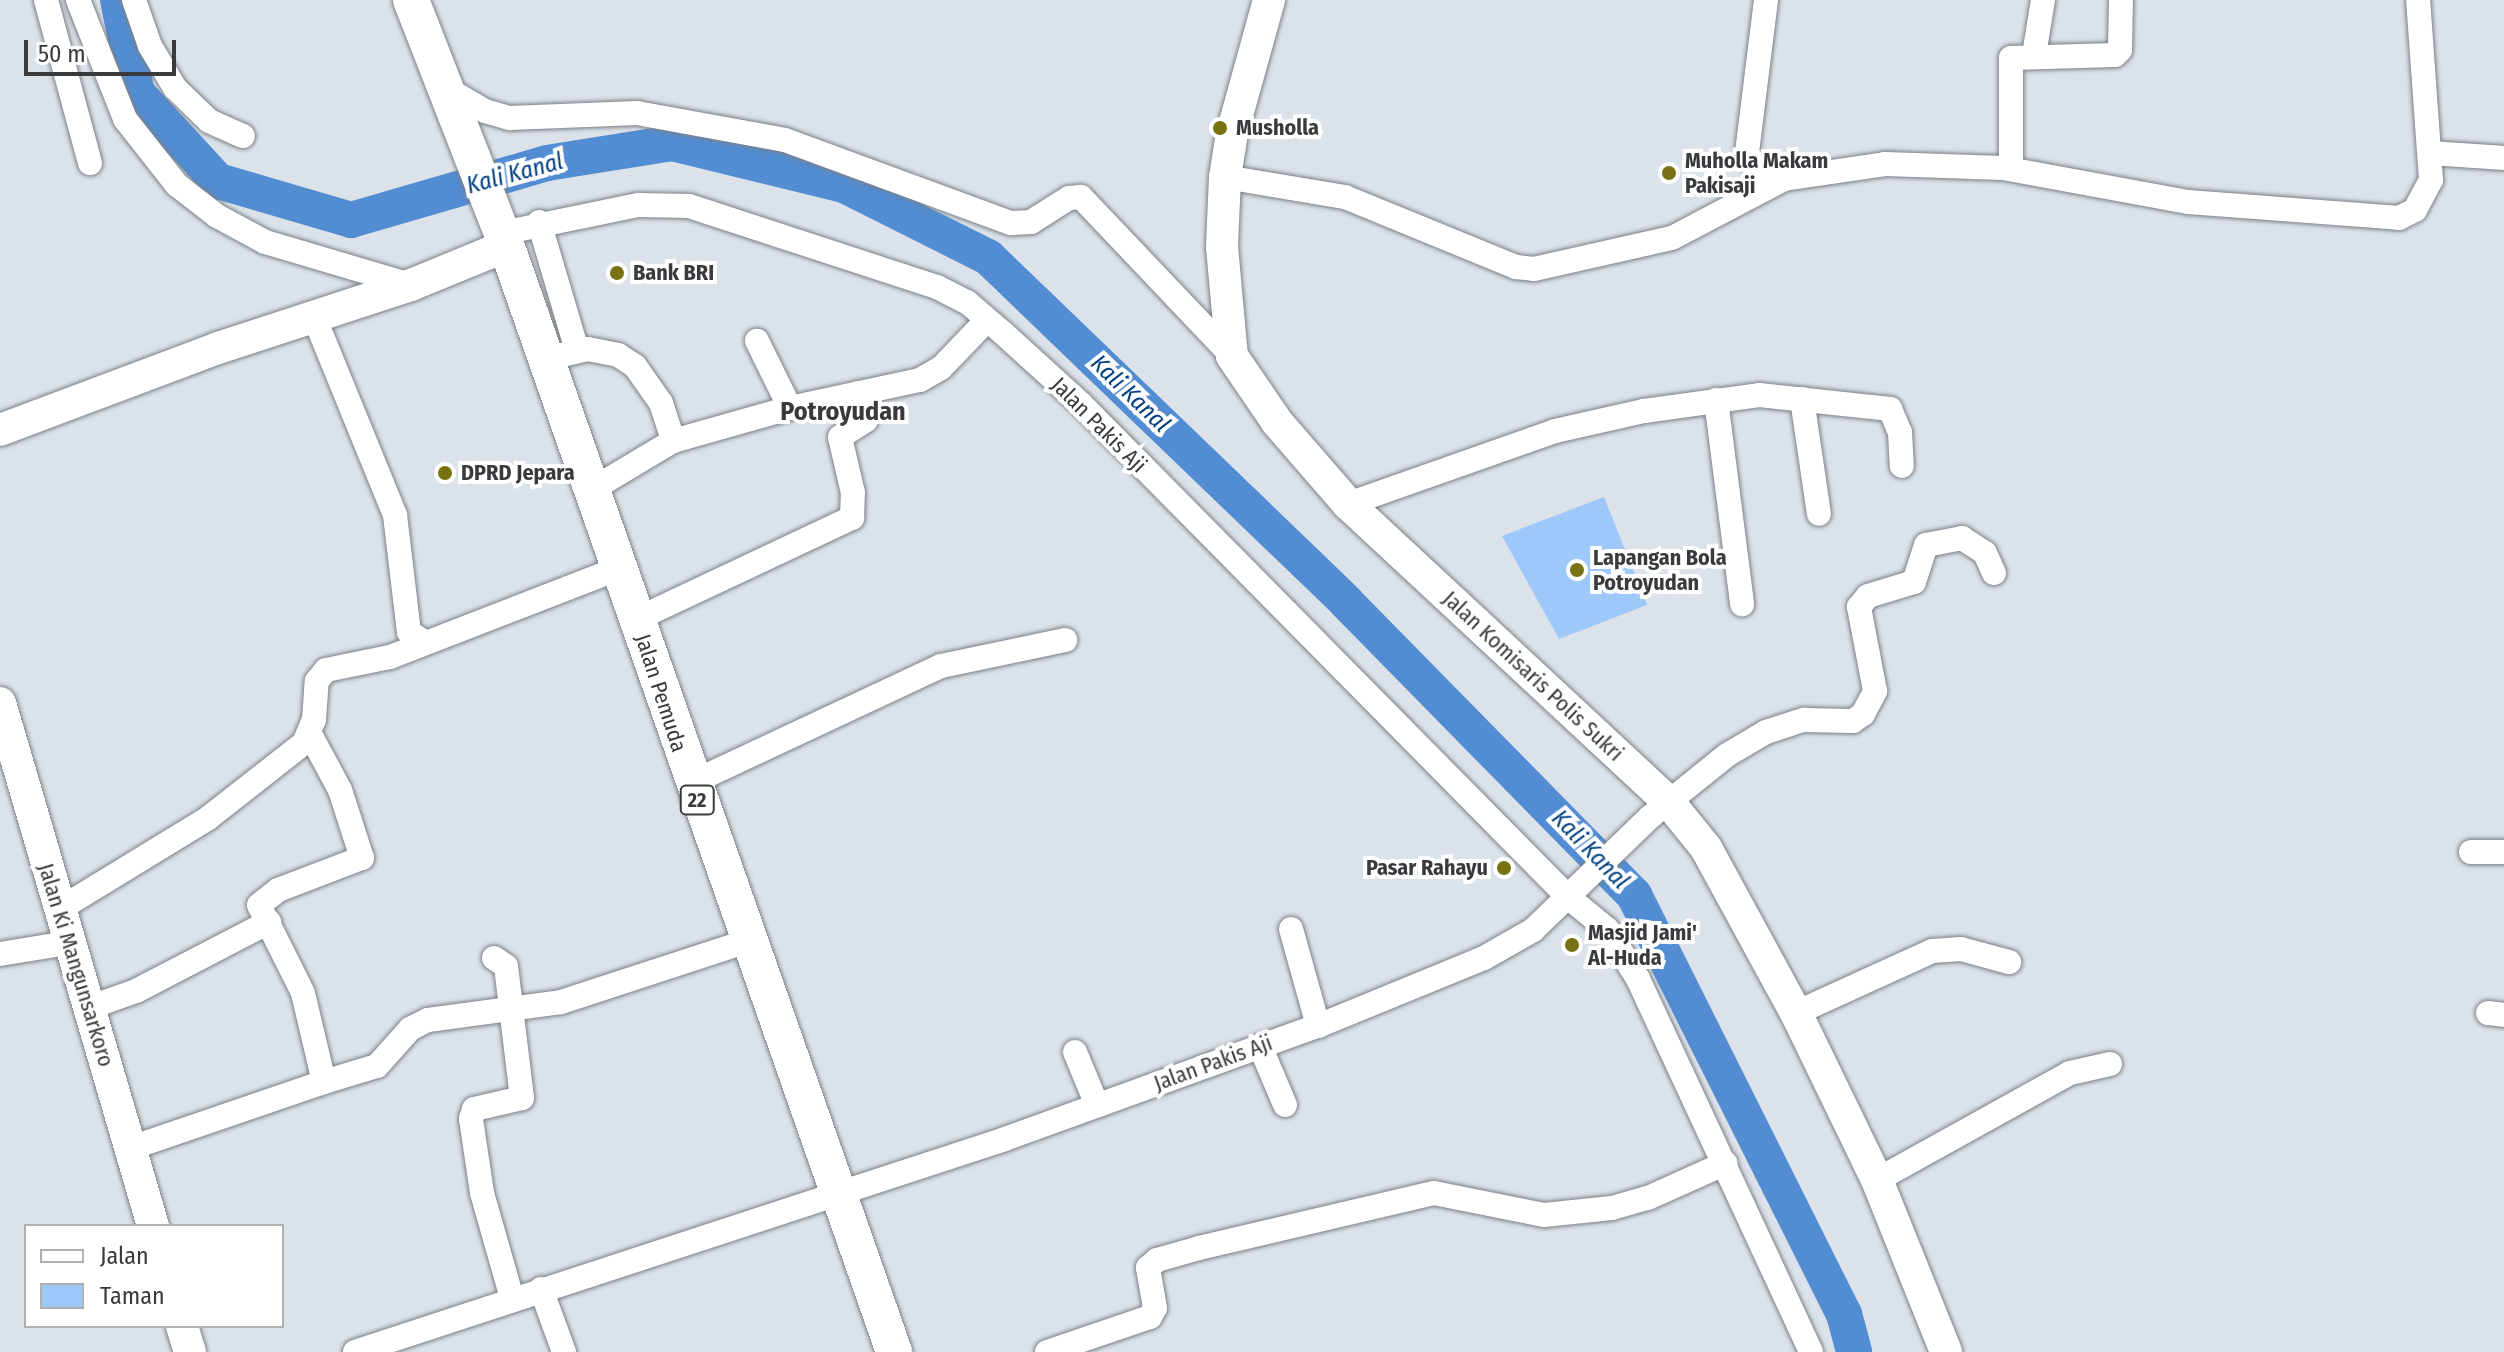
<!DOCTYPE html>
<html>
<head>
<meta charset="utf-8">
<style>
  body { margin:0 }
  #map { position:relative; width:2504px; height:1352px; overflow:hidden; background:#dce2e9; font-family:"Fira Sans Condensed",sans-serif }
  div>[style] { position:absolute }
  .green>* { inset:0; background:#9ec7fa }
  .river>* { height:36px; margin:-18px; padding:0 18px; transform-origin:18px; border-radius:18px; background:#528cd2 }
  .roads { filter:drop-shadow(0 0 2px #7b8086) drop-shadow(0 0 2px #7b8086) }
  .minor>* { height:24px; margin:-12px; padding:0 12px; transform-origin:12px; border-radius:12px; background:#fff }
  .major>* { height:32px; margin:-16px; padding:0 16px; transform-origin:16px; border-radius:16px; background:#fff }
  .highway>* { height:36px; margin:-18px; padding:0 18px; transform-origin:18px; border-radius:18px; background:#fff }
  .dots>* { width:22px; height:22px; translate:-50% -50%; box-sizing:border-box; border:4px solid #fff; border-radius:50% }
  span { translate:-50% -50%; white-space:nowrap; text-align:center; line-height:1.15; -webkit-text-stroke:8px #fff; paint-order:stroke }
  .shield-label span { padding:2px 6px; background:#fff; border:2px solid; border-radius:6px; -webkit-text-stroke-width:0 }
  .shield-label { font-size:20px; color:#383a3d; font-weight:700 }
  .poi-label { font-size:22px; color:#383a3d; font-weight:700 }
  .left { translate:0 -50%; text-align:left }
  .right { translate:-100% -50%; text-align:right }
  .street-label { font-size:22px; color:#383a3d }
  .water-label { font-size:24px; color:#004080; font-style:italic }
  .quarter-label { font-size:26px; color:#383a3d; font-weight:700 }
  .legend { position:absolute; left:24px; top:1224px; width:260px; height:104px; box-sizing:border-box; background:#fff; border:2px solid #afb0b1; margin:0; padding:10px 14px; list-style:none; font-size:24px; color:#383a3d }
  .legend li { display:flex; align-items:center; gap:16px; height:40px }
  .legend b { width:40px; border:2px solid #afb0b1 }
  .scale { position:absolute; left:24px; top:40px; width:152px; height:36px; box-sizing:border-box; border:4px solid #383a3d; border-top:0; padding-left:10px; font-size:24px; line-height:28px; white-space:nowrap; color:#383a3d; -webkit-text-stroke:6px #fff; paint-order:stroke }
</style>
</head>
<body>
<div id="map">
  <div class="green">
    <i style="clip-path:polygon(1604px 497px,1647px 605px,1559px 639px,1502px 536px)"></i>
  </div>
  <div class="river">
    <i style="left:118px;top:0;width:95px;rotate:78.5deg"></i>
    <i style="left:137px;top:93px;width:120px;rotate:47.4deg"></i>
    <i style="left:218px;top:181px;width:139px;rotate:16.3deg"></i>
    <i style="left:351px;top:220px;width:204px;rotate:-16.2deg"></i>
    <i style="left:547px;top:163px;width:127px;rotate:-9.1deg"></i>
    <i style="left:672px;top:143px;width:177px;rotate:13.7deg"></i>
    <i style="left:844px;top:185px;width:161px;rotate:26.6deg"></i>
    <i style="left:988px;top:257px;width:497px;rotate:43.9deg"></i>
    <i style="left:1346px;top:602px;width:411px;rotate:45.5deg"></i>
    <i style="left:1634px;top:895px;width:469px;rotate:63.4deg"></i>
    <i style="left:1844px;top:1314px;width:39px;rotate:75deg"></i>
  </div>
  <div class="roads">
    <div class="minor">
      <i style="left:46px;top:0;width:169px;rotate:74.9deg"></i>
      <i style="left:78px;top:0;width:128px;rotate:68.4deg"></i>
      <i style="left:125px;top:119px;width:84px;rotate:51.8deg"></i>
      <i style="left:177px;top:185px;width:51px;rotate:37.8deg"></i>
      <i style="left:217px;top:216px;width:55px;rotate:28.4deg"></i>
      <i style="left:265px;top:242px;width:151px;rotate:16.5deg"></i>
      <i style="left:134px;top:0;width:49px;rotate:70.8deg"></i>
      <i style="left:150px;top:46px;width:49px;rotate:59.2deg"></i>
      <i style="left:175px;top:88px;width:47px;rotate:44.1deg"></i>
      <i style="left:209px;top:121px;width:37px;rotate:24deg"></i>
      <i style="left:1766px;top:0;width:154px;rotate:97.1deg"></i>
      <i style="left:1747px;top:153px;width:19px;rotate:58deg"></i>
      <i style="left:1757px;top:169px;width:39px;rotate:6deg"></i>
      <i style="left:2034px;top:55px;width:56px;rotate:-80.7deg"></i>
      <i style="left:447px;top:89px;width:44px;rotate:30.1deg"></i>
      <i style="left:485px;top:111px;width:26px;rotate:16deg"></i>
      <i style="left:510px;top:118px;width:127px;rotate:-2.3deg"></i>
      <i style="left:637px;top:113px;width:150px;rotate:10.3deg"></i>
      <i style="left:785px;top:140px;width:241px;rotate:20.2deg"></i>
      <i style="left:1011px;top:223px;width:20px;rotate:-3deg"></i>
      <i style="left:1031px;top:222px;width:45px;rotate:-32.3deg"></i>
      <i style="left:1069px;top:198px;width:12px;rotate:-5deg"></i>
      <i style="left:1081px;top:197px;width:219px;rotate:46.5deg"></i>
      <i style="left:2431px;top:153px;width:73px;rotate:3.9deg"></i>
      <i style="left:2011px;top:169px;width:111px;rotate:-90deg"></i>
      <i style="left:2011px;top:58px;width:104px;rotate:-1.7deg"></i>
      <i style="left:2115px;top:55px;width:7px;rotate:-45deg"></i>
      <i style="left:2120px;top:50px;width:50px;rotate:-88.9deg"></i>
      <i style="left:1225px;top:177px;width:122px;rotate:9.5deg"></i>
      <i style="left:1345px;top:197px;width:185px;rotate:22.3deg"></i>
      <i style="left:1516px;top:267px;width:18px;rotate:6deg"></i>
      <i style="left:1534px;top:269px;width:141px;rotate:-12.7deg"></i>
      <i style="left:1672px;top:238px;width:127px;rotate:-27.8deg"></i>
      <i style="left:1784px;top:179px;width:102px;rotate:-8.4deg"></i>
      <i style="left:1885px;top:164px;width:118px;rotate:1.9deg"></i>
      <i style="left:2003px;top:168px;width:188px;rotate:10.4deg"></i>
      <i style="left:2188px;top:202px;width:212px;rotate:4.3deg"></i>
      <i style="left:2399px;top:218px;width:18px;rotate:-27deg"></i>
      <i style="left:2415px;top:210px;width:34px;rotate:-62deg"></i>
      <i style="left:2431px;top:180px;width:180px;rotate:-94.1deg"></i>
      <i style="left:539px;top:222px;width:134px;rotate:73.5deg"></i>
      <i style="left:502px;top:233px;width:140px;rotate:-11.6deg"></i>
      <i style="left:639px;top:205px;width:50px;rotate:1.1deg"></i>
      <i style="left:689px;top:206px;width:261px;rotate:18.1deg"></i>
      <i style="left:937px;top:287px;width:34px;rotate:27deg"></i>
      <i style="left:967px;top:302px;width:48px;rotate:40.7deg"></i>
      <i style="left:1003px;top:333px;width:105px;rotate:42.3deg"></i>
      <i style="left:1081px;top:404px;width:693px;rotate:45.35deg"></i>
      <i style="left:1568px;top:897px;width:50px;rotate:39.4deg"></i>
      <i style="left:1607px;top:929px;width:59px;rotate:58.2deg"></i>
      <i style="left:1638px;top:979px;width:411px;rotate:65.1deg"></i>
      <i style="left:315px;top:319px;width:212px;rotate:67.8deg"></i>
      <i style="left:395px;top:515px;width:118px;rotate:83.2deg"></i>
      <i style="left:409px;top:632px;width:18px;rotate:34deg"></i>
      <i style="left:544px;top:359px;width:45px;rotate:-12.8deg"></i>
      <i style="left:588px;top:349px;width:31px;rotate:11deg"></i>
      <i style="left:618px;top:355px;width:20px;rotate:33deg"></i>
      <i style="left:635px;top:366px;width:45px;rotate:54.9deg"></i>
      <i style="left:661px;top:403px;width:40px;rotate:72deg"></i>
      <i style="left:1802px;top:399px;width:116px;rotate:81.6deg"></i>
      <i style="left:1716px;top:400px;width:206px;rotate:82.7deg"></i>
      <i style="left:790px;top:408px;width:133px;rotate:-12.2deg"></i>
      <i style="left:920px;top:380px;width:24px;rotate:-30deg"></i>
      <i style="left:941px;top:368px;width:66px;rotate:-46.2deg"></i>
      <i style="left:591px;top:490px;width:96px;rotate:-30.9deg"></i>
      <i style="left:673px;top:441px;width:122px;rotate:-15.8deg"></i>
      <i style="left:790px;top:408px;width:75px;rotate:-116.2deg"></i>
      <i style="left:1348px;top:504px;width:219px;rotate:-19.4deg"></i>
      <i style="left:1555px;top:431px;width:91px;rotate:-12.7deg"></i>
      <i style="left:1644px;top:411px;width:116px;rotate:-7.9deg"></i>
      <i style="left:1759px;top:395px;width:132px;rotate:6.1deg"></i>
      <i style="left:1890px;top:409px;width:25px;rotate:67deg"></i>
      <i style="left:1900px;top:432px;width:34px;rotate:87deg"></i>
      <i style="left:637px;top:619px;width:238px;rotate:-25.2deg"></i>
      <i style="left:852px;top:518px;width:25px;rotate:-88deg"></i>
      <i style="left:853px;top:493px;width:57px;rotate:-103.1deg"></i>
      <i style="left:840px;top:437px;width:31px;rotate:-33deg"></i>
      <i style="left:866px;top:420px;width:28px;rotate:-107deg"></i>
      <i style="left:691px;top:783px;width:276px;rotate:-25.1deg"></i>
      <i style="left:941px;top:666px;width:127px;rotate:-11.8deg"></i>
      <i style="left:2471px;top:852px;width:33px"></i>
      <i style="left:58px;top:910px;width:175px;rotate:-31.4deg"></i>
      <i style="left:207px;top:819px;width:123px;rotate:-38.1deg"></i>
      <i style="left:304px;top:743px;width:25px;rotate:-67deg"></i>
      <i style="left:314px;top:720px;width:39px;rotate:-86deg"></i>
      <i style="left:317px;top:681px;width:14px;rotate:-51deg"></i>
      <i style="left:326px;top:670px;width:65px;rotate:-11.5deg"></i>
      <i style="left:390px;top:657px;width:246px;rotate:-21.2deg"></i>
      <i style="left:1291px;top:929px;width:101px;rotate:74.4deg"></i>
      <i style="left:0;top:954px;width:69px;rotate:-9.2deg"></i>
      <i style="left:494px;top:958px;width:14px;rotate:34deg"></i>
      <i style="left:506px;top:966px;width:133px;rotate:83.1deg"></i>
      <i style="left:522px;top:1098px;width:49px;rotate:167.1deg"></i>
      <i style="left:474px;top:1109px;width:10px;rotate:107deg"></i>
      <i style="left:471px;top:1119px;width:75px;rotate:81.5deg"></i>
      <i style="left:482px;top:1193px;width:109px;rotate:74.1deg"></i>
      <i style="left:88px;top:1008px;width:51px;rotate:-19.5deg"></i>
      <i style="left:136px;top:991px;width:150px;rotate:-27.4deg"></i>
      <i style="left:1796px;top:1013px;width:149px;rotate:-24.5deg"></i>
      <i style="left:1932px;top:951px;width:29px;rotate:-4deg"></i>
      <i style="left:1961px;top:949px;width:50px;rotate:15.2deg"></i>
      <i style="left:2488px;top:1013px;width:16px;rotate:7deg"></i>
      <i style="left:1260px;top:1046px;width:64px;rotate:67deg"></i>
      <i style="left:1075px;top:1052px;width:57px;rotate:67.5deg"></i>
      <i style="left:324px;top:1082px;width:55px;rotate:-16.8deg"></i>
      <i style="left:377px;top:1066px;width:50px;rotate:-48.3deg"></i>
      <i style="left:410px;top:1029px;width:20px;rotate:-27deg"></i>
      <i style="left:428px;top:1020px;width:134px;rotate:-7.7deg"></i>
      <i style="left:561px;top:1002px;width:197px;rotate:-18.1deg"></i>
      <i style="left:131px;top:1148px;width:204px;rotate:-18.9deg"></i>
      <i style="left:324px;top:1082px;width:91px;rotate:-103.3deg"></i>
      <i style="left:303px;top:993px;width:98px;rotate:-116.6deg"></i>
      <i style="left:259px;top:905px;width:24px;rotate:-38deg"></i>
      <i style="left:278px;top:890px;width:90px;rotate:-20.9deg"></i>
      <i style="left:362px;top:858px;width:71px;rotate:-107.9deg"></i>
      <i style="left:340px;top:790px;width:64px;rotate:-118.2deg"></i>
      <i style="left:1877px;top:1180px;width:221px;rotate:-29deg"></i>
      <i style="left:2070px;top:1073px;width:41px;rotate:-12.7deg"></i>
      <i style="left:541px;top:1289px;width:67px;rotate:69.9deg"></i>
      <i style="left:355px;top:1352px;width:684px;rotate:-18.14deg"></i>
      <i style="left:1005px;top:1139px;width:333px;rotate:-19.9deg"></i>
      <i style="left:1318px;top:1026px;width:179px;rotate:-22.3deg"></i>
      <i style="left:1484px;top:958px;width:56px;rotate:-29.7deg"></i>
      <i style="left:1533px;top:930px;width:163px;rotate:-44deg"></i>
      <i style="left:1650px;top:817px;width:99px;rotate:-38.8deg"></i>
      <i style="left:1727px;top:755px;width:45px;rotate:-30.5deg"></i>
      <i style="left:1766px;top:732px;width:40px;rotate:-18deg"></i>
      <i style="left:1804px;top:720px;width:49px;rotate:1.2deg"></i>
      <i style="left:1853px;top:721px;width:12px;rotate:-35deg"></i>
      <i style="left:1863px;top:714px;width:26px;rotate:-62deg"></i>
      <i style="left:1875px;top:691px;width:86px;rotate:-100.8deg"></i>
      <i style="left:1859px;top:607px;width:14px;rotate:-51deg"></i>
      <i style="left:1868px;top:596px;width:48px;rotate:-16.9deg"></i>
      <i style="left:1914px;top:582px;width:39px;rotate:-72deg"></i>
      <i style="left:1926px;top:545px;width:37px;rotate:-11deg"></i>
      <i style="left:1962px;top:538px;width:27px;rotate:33deg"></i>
      <i style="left:1985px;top:553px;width:22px;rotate:66deg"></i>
      <i style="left:1047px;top:1352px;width:109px;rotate:-18.8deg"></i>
      <i style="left:1150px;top:1317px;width:10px;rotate:-61deg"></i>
      <i style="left:1155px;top:1308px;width:41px;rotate:-99.9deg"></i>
      <i style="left:1148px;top:1268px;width:12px;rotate:-42deg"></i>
      <i style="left:1157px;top:1260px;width:44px;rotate:-15.9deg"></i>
      <i style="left:1199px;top:1248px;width:241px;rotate:-13.2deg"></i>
      <i style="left:1434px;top:1193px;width:112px;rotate:11.3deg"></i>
      <i style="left:1544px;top:1215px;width:68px;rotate:-5.9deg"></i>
      <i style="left:1612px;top:1208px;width:37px;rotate:-16deg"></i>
      <i style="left:1648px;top:1198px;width:85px;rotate:-24.2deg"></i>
    </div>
    <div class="major">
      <i style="left:1269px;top:0;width:138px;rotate:105.5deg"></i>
      <i style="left:1232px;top:133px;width:45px;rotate:99deg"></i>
      <i style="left:1225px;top:177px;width:70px;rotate:92.5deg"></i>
      <i style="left:1222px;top:247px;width:109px;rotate:84.8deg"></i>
      <i style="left:1232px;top:356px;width:80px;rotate:55.7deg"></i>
      <i style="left:1277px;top:422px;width:108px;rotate:49.1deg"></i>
      <i style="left:1348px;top:504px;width:437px;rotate:42.9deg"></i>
      <i style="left:1668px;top:801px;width:60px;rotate:51deg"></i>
      <i style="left:1706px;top:848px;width:188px;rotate:61.4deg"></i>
      <i style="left:1796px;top:1013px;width:186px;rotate:64.1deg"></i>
      <i style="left:1877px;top:1180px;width:185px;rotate:68.1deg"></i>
      <i style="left:0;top:430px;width:233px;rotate:-20.6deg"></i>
      <i style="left:218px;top:348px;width:203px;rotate:-18.1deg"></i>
      <i style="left:411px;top:285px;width:103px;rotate:-22.3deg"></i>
      <i style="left:0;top:703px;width:545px;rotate:73.69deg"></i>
      <i style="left:182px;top:1326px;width:27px;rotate:73deg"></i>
    </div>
    <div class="highway">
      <i style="left:411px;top:0;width:250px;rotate:68.7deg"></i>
      <i style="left:502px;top:233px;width:1186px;rotate:70.69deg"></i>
    </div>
  </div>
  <div class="dots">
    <i style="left:1220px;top:128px;background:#797214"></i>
    <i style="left:1669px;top:173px;background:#797214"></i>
    <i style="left:617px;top:273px;background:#797214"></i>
    <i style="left:445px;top:473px;background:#797214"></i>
    <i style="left:1577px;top:570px;background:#797214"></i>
    <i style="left:1504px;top:868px;background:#797214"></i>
    <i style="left:1572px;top:945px;background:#797214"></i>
  </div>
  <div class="shield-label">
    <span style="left:697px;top:800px">22</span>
  </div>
  <div class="poi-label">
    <span class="left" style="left:1236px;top:128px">Musholla</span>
    <span class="left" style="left:1685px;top:173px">Muholla Makam<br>Pakisaji</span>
    <span class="left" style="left:633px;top:273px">Bank BRI</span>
    <span class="left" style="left:461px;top:473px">DPRD Jepara</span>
    <span class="left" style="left:1593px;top:570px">Lapangan Bola<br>Potroyudan</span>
    <span class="right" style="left:1488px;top:868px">Pasar Rahayu</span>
    <span class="left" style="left:1588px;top:945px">Masjid Jami'<br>Al-Huda</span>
  </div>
  <div class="street-label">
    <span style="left:1099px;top:425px;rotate:45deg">Jalan Pakis Aji</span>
    <span style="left:1533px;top:676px;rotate:43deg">Jalan Komisaris Polis Sukri</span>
    <span style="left:661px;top:693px;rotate:72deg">Jalan Pemuda</span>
    <span style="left:76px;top:965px;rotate:73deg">Jalan Ki Mangunsarkoro</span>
    <span style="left:1213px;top:1063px;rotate:-20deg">Jalan Pakis Aji</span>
  </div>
  <div class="water-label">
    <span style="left:515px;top:174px;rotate:-15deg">Kali Kanal</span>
    <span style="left:1130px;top:394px;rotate:44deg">Kali Kanal</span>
    <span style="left:1590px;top:850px;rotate:46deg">Kali Kanal</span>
  </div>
  <div class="quarter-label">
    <span style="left:843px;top:412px">Potroyudan</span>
  </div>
  <ul class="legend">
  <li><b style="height:10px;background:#fff"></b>Jalan</li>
  <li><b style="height:22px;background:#9ec7fa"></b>Taman</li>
  </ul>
  <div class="scale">50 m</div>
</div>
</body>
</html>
